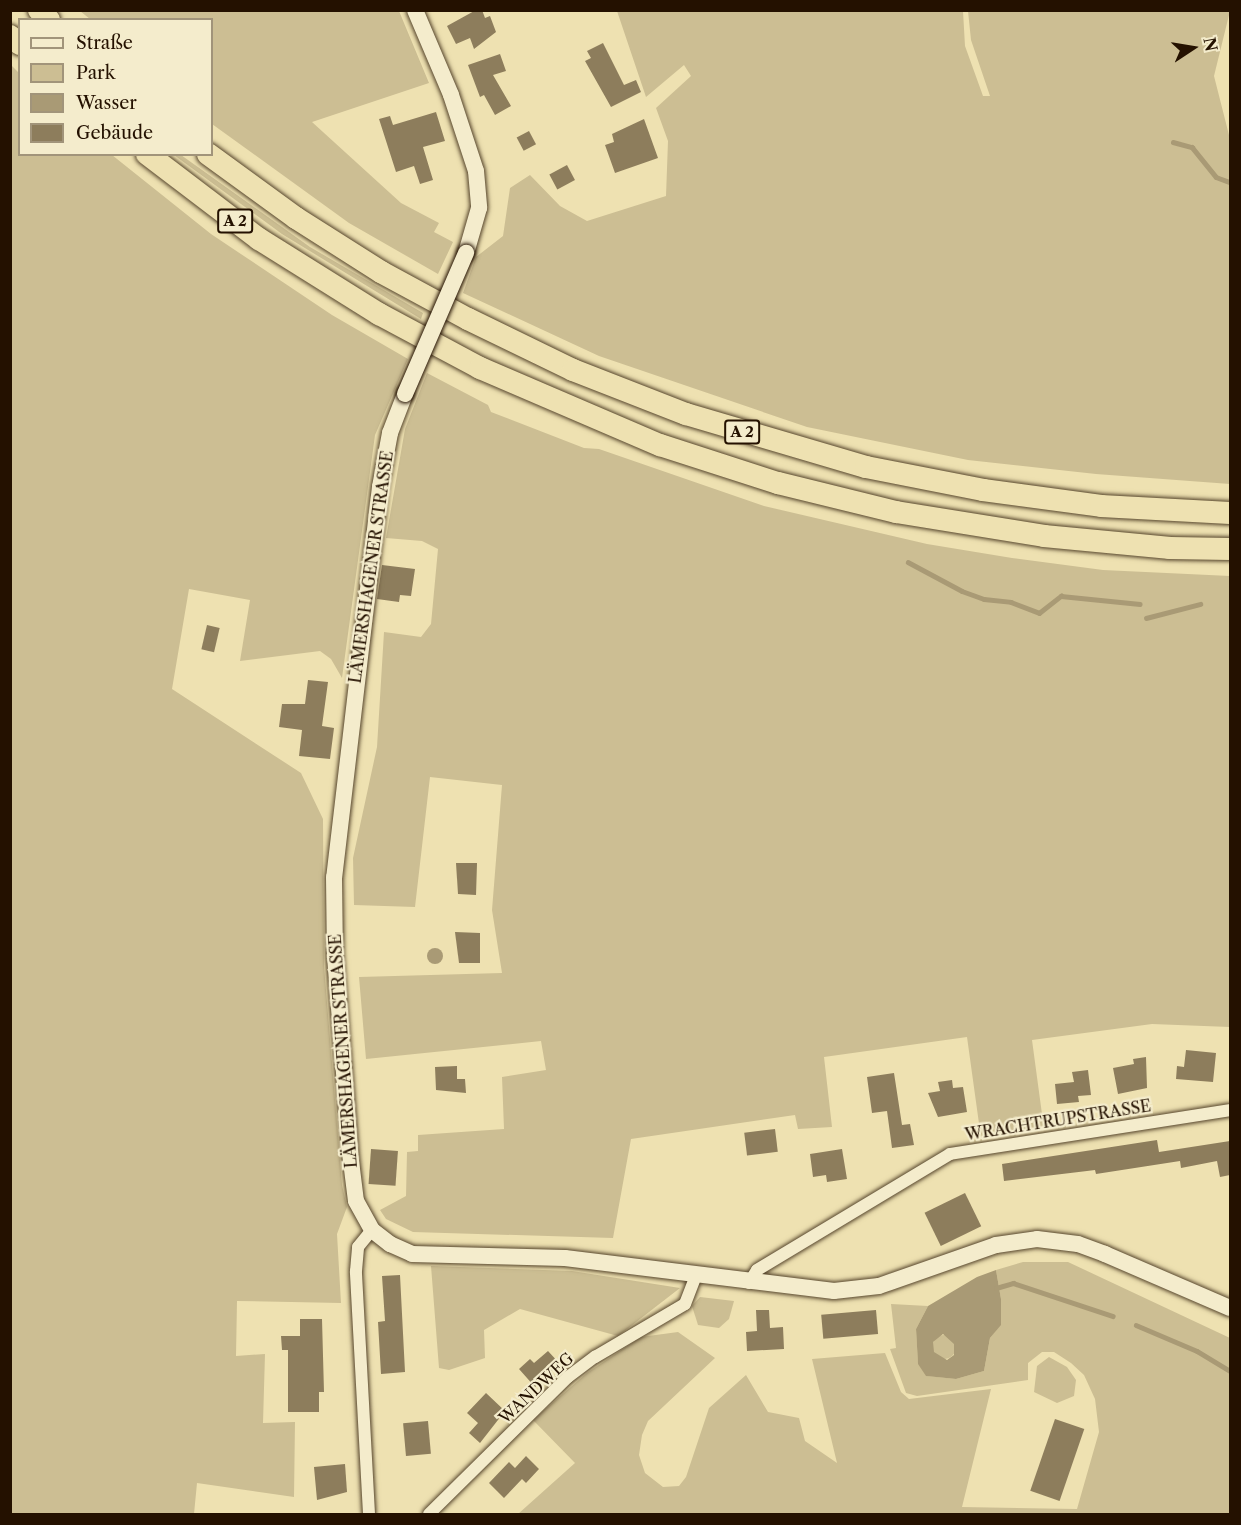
<!DOCTYPE html>
<html>
<head>
<meta charset="utf-8">
<style>
  body { margin:0 }
  #map { position:relative; width:1241px; height:1525px; overflow:hidden; background:#eee1b1; font-family:"Libre Caslon Text",serif }
  div>[style] { position:absolute }
  .green>* { inset:0; background:#ccbe93 }
  .round { border-radius:50% }
  .water>* { inset:0; background:#a99a75 }
  .stream>* { height:4.5px; margin:-2.25px; padding:0 2.25px; transform-origin:2.25px; border-radius:2.25px; background:#a99a75 }
  .building>* { inset:0; background:#8d7d5c; transform-origin:0 0 }
  .roads { filter:drop-shadow(0 0 2px #56452c) drop-shadow(0 0 2px #56452c) }
  .street>* { height:12px; margin:-6px; padding:0 6px; transform-origin:6px; border-radius:6px; background:#f4eccc }
  .secondary>* { height:16px; margin:-8px; padding:0 8px; transform-origin:8px; border-radius:8px; background:#f4eccc }
  .highway>* { height:22px; margin:-11px; padding:0 11px; transform-origin:11px; border-radius:11px; background:#eee1b1 }
  .bridges { filter:drop-shadow(0 0 2px #241100) drop-shadow(0 0 2px #241100) }
  .secondary-bridge>* { height:16px; margin:-8px; padding:0 8px; transform-origin:8px; border-radius:8px; background:#f4eccc }
  span { translate:-50% -50%; white-space:nowrap; text-align:center; line-height:1.15; -webkit-text-stroke:4.5px #f4eccc; paint-order:stroke }
  .shield-label span { padding:2px 4px; background:#f4eccc; border:2px solid; border-radius:4px; -webkit-text-stroke-width:0 }
  .shield-label { font-size:15px; color:#241100; font-weight:700 }
  .street-label { font-size:16px; color:#241100 }
  .frame { position:absolute; inset:0; border:12px solid #241100; pointer-events:none }
  .legend { position:absolute; left:18px; top:18px; width:195px; height:138px; box-sizing:border-box; background:#f4eccc; border:2px solid #a1947a; margin:0; padding:8px 10px; list-style:none; font-size:18px; color:#241100 }
  .legend li { display:flex; align-items:center; gap:12px; height:30px }
  .legend b { width:30px; border:2px solid #a1947a }
  .north { position:absolute; left:1163px; top:18px; width:60px; height:60px; -webkit-text-stroke:4px #f4eccc; paint-order:stroke; rotate:78deg; font-size:16px; font-weight:700; line-height:24px; text-align:center; color:#241100 }
  .north::after { content:''; display:block; margin:auto; width:21px; height:27px; background:#241100; clip-path:polygon(50% 0,100% 100%,50% 72%,0 100%) }
</style>
</head>
<body>
<div id="map">
  <div class="green">
    <i style="clip-path:polygon(80px 11px,399px 11px,429px 83px,312px 122px,401px 203px,439px 223px,434px 232px,453px 242px,438px 274px,349px 223px,212px 124px,212px 20px,90px 19px)"></i>
    <i style="clip-path:polygon(617px 11px,963px 11px,965px 46px,983px 96px,990px 96px,971px 40px,968px 11px,1230px 11px,1214px 76px,1230px 139px,1230px 484px,1096px 474px,968px 460px,807px 427px,599px 356px,463px 293px,476px 257px,503px 236px,510px 188px,530px 175px,560px 206px,587px 221px,666px 196px,668px 141px,656px 108px,691px 76px,684px 65px,646px 97px)"></i>
    <i style="clip-path:polygon(11px 65px,19px 73px,20px 154px,112px 155px,211px 234px,332px 315px,408px 359px,375px 435px,342px 678px,331px 659px,320px 651px,240px 661px,250px 600px,189px 589px,172px 689px,301px 773px,323px 819px,324px 966px,342px 1185px,347px 1207px,337px 1234px,341px 1303px,237px 1301px,236px 1356px,265px 1354px,263px 1423px,295px 1422px,294px 1497px,197px 1483px,194px 1514px,11px 1514px)"></i>
    <i style="clip-path:polygon(174px 155px,181px 155px,310px 247px,423px 313px,421px 319px,282px 234px)"></i>
    <i style="clip-path:polygon(427px 373px,488px 405px,491px 412px,584px 448px,599px 449px,764px 506px,927px 544px,1012px 558px,1103px 570px,1230px 576px,1230px 1027px,1152px 1024px,1032px 1040px,1044px 1129px,981px 1138px,967px 1037px,824px 1057px,832px 1127px,798px 1129px,795px 1115px,631px 1139px,613px 1238px,413px 1232px,386px 1219px,380px 1210px,406px 1196px,407px 1152px,418px 1151px,418px 1135px,504px 1129px,502px 1077px,546px 1070px,541px 1041px,366px 1059px,359px 977px,502px 973px,492px 910px,502px 785px,430px 777px,415px 907px,354px 905px,353px 858px,377px 747px,384px 632px,421px 637px,431px 624px,438px 549px,422px 541px,386px 538px,405px 429px)"></i>
    <i style="clip-path:polygon(1023px 1262px,1068px 1262px,1230px 1338px,1230px 1514px,518px 1514px,575px 1463px,533px 1420px,587px 1373px,641px 1337px,678px 1332px,715px 1358px,648px 1421px,642px 1435px,639px 1455px,645px 1473px,663px 1487px,679px 1486px,686px 1477px,709px 1408px,746px 1375px,768px 1412px,799px 1418px,805px 1441px,837px 1463px,812px 1359px,885px 1353px,901px 1392px,909px 1399px,991px 1389px,962px 1507px,1077px 1509px,1099px 1432px,1095px 1399px,1084px 1375px,1071px 1363px,1054px 1352px,1042px 1352px,1028px 1363px,1028px 1380px,917px 1396px,906px 1393px,890px 1349px,896px 1348px,891px 1304px,928px 1306px,916px 1329px,918px 1363px,927px 1376px,956px 1379px,984px 1371px,990px 1338px,1001px 1324px,1001px 1299px,996px 1270px)"></i>
    <i style="clip-path:polygon(431px 1266px,572px 1271px,680px 1288px,618px 1336px,520px 1309px,484px 1330px,485px 1358px,449px 1370px,439px 1368px)"></i>
    <i style="clip-path:polygon(700px 1297px,734px 1301px,729px 1319px,719px 1328px,698px 1325px,692px 1306px)"></i>
    <i class="round" style="left:932px;top:1335px;width:24px;height:24px"></i>
    <i style="clip-path:polygon(1049px 1357px,1067px 1367px,1076px 1380px,1074px 1396px,1057px 1403px,1034px 1392px,1037px 1366px)"></i>
  </div>
  <div class="water">
    <i class="round" style="left:427px;top:948px;width:16px;height:16px"></i>
    <i style="clip-path:polygon(evenodd,996px 1270px,1001px 1299px,1001px 1325px,990px 1338px,984px 1371px,956px 1379px,926px 1376px,918px 1364px,916px 1329px,928px 1306px,977px 1277px,996px 1270px,943px 1334px,954px 1344px,954px 1355px,947px 1360px,934px 1352px,933px 1342px,943px 1334px)"></i>
  </div>
  <div class="stream">
    <i style="left:1173px;top:142px;width:20px;rotate:15deg"></i>
    <i style="left:1192px;top:147px;width:38px;rotate:51deg"></i>
    <i style="left:1216px;top:177px;width:15px;rotate:20deg"></i>
    <i style="left:908px;top:562px;width:61px;rotate:28.2deg"></i>
    <i style="left:962px;top:591px;width:23px;rotate:20deg"></i>
    <i style="left:984px;top:599px;width:27px;rotate:6deg"></i>
    <i style="left:1011px;top:602px;width:30px;rotate:21deg"></i>
    <i style="left:1039px;top:613px;width:28px;rotate:-38deg"></i>
    <i style="left:1061px;top:596px;width:79px;rotate:5.8deg"></i>
    <i style="left:1146px;top:618px;width:56px;rotate:-14.5deg"></i>
    <i style="left:996px;top:1288px;width:18px;rotate:-16deg"></i>
    <i style="left:1013px;top:1283px;width:105px;rotate:18.3deg"></i>
    <i style="left:1136px;top:1325px;width:66px;rotate:23.1deg"></i>
    <i style="left:1197px;top:1351px;width:39px;rotate:31deg"></i>
  </div>
  <div class="building">
    <i style="clip-path:polygon(476px 10px,482px 10px,485px 18px,490px 16px,496px 32px,474px 49px,470px 38px,456px 44px,447px 26px)"></i>
    <i style="clip-path:polygon(603px 43px,624px 85px,636px 80px,641px 92px,611px 107px,585px 61px,591px 58px,587px 51px)"></i>
    <i style="clip-path:polygon(500px 54px,506px 71px,493px 75px,511px 106px,495px 115px,484px 95px,480px 97px,468px 65px)"></i>
    <i style="clip-path:polygon(436px 112px,445px 141px,423px 147px,433px 180px,420px 184px,414px 166px,396px 172px,379px 119px,390px 116px,393px 125px)"></i>
    <i style="clip-path:polygon(644px 119px,658px 158px,615px 173px,605px 145px,614px 142px,612px 134px)"></i>
    <i style="left:529px;top:131px;width:15px;height:14px;rotate:62deg"></i>
    <i style="left:567px;top:165px;width:17px;height:20px;rotate:62deg"></i>
    <i style="clip-path:polygon(382px 565px,415px 569px,411px 596px,400px 595px,399px 602px,377px 599px)"></i>
    <i style="left:207px;top:625px;width:13px;height:25px;rotate:13deg"></i>
    <i style="clip-path:polygon(308px 680px,328px 682px,322px 726px,334px 728px,330px 759px,299px 756px,302px 730px,279px 727px,282px 704px,305px 704px)"></i>
    <i style="clip-path:polygon(456px 863px,477px 863px,476px 895px,458px 894px)"></i>
    <i style="clip-path:polygon(455px 932px,480px 933px,480px 963px,459px 963px)"></i>
    <i style="clip-path:polygon(1186px 1050px,1216px 1053px,1213px 1082px,1176px 1079px,1177px 1066px,1184px 1067px)"></i>
    <i style="clip-path:polygon(1146px 1057px,1147px 1088px,1118px 1094px,1113px 1068px,1134px 1064px,1133px 1059px)"></i>
    <i style="clip-path:polygon(457px 1066px,457px 1079px,465px 1079px,466px 1093px,436px 1090px,435px 1067px)"></i>
    <i style="clip-path:polygon(1088px 1070px,1091px 1095px,1078px 1096px,1079px 1102px,1057px 1104px,1055px 1084px,1074px 1082px,1072px 1072px)"></i>
    <i style="clip-path:polygon(894px 1073px,902px 1125px,910px 1124px,914px 1145px,892px 1148px,887px 1111px,872px 1113px,867px 1077px)"></i>
    <i style="clip-path:polygon(952px 1080px,953px 1088px,963px 1087px,967px 1112px,938px 1117px,928px 1093px,940px 1091px,938px 1082px)"></i>
    <i style="left:775px;top:1129px;width:23px;height:31px;rotate:83deg"></i>
    <i style="clip-path:polygon(1157px 1140px,1159px 1152px,1230px 1141px,1230px 1175px,1220px 1177px,1217px 1161px,1181px 1168px,1180px 1161px,1096px 1174px,1095px 1170px,1087px 1171px,1004px 1181px,1002px 1164px)"></i>
    <i style="left:371px;top:1149px;width:27px;height:35px;rotate:4deg"></i>
    <i style="clip-path:polygon(842px 1149px,847px 1179px,827px 1182px,826px 1175px,813px 1177px,810px 1154px)"></i>
    <i style="left:965px;top:1193px;width:37px;height:45px;rotate:64deg"></i>
    <i style="clip-path:polygon(400px 1275px,405px 1372px,381px 1374px,378px 1322px,385px 1321px,382px 1276px)"></i>
    <i style="clip-path:polygon(756px 1310px,769px 1310px,770px 1328px,783px 1327px,784px 1349px,747px 1351px,746px 1332px,757px 1331px)"></i>
    <i style="left:876px;top:1310px;width:24px;height:55px;rotate:85deg"></i>
    <i style="clip-path:polygon(300px 1319px,322px 1319px,324px 1392px,319px 1392px,319px 1412px,288px 1412px,288px 1350px,282px 1350px,281px 1336px,300px 1336px)"></i>
    <i style="clip-path:polygon(548px 1351px,560px 1364px,535px 1387px,519px 1369px,530px 1359px,534px 1363px)"></i>
    <i style="clip-path:polygon(486px 1393px,505px 1411px,480px 1443px,469px 1433px,478px 1423px,467px 1413px)"></i>
    <i style="left:1055px;top:1419px;width:31px;height:76px;rotate:19deg"></i>
    <i style="left:428px;top:1421px;width:33px;height:25px;rotate:85deg"></i>
    <i style="clip-path:polygon(526px 1456px,539px 1469px,526px 1483px,522px 1479px,504px 1498px,489px 1483px,509px 1462px,515px 1468px)"></i>
    <i style="clip-path:polygon(345px 1464px,347px 1492px,317px 1500px,314px 1467px)"></i>
  </div>
  <div class="roads">
    <div class="street">
      <i style="left:749px;top:1283px;width:15px;rotate:-58deg"></i>
      <i style="left:757px;top:1270px;width:225px;rotate:-31deg"></i>
      <i style="left:950px;top:1154px;width:283px;rotate:-8.9deg"></i>
      <i style="left:369px;top:1514px;width:243px;rotate:-93.1deg"></i>
      <i style="left:356px;top:1271px;width:24px;rotate:-85deg"></i>
      <i style="left:358px;top:1247px;width:22px;rotate:-51deg"></i>
      <i style="left:429px;top:1514px;width:195px;rotate:-44.6deg"></i>
      <i style="left:568px;top:1377px;width:34px;rotate:-37deg"></i>
      <i style="left:595px;top:1357px;width:104px;rotate:-30.5deg"></i>
      <i style="left:685px;top:1304px;width:31px;rotate:-69deg"></i>
    </div>
    <div class="secondary">
      <i style="left:415px;top:10px;width:92px;rotate:67deg"></i>
      <i style="left:451px;top:95px;width:80px;rotate:71.8deg"></i>
      <i style="left:476px;top:171px;width:37px;rotate:85deg"></i>
      <i style="left:479px;top:208px;width:47px;rotate:106.1deg"></i>
      <i style="left:405px;top:394px;width:42px;rotate:111deg"></i>
      <i style="left:390px;top:433px;width:55px;rotate:100.5deg"></i>
      <i style="left:380px;top:487px;width:393px;rotate:96.7deg"></i>
      <i style="left:334px;top:877px;width:79px;rotate:89.3deg"></i>
      <i style="left:335px;top:956px;width:198px;rotate:85.6deg"></i>
      <i style="left:350px;top:1153px;width:48px;rotate:82.9deg"></i>
      <i style="left:356px;top:1201px;width:33px;rotate:61deg"></i>
      <i style="left:372px;top:1230px;width:23px;rotate:38deg"></i>
      <i style="left:390px;top:1244px;width:24px;rotate:24deg"></i>
      <i style="left:412px;top:1254px;width:153px;rotate:1.5deg"></i>
      <i style="left:565px;top:1258px;width:271px;rotate:7deg"></i>
      <i style="left:834px;top:1291px;width:45px;rotate:-6.3deg"></i>
      <i style="left:879px;top:1286px;width:124px;rotate:-19.3deg"></i>
      <i style="left:996px;top:1245px;width:41px;rotate:-8.3deg"></i>
      <i style="left:1037px;top:1239px;width:41px;rotate:7deg"></i>
      <i style="left:1078px;top:1244px;width:29px;rotate:20deg"></i>
      <i style="left:1105px;top:1254px;width:136px;rotate:23.4deg"></i>
    </div>
    <div class="highway">
      <i style="left:39px;top:10px;width:14px;rotate:45deg"></i>
      <i style="left:10px;top:36px;width:13px;rotate:39deg"></i>
      <i style="left:147px;top:154px;width:141px;rotate:37.2deg"></i>
      <i style="left:259px;top:239px;width:142px;rotate:32deg"></i>
      <i style="left:379px;top:314px;width:115px;rotate:28.1deg"></i>
      <i style="left:480px;top:368px;width:196px;rotate:23.2deg"></i>
      <i style="left:660px;top:445px;width:124px;rotate:17.9deg"></i>
      <i style="left:778px;top:483px;width:122px;rotate:13.8deg"></i>
      <i style="left:896px;top:512px;width:150px;rotate:9.2deg"></i>
      <i style="left:1044px;top:536px;width:127px;rotate:5.4deg"></i>
      <i style="left:1170px;top:548px;width:60px;rotate:1deg"></i>
      <i style="left:208px;top:154px;width:109px;rotate:36deg"></i>
      <i style="left:296px;top:218px;width:101px;rotate:32.4deg"></i>
      <i style="left:381px;top:272px;width:99px;rotate:28.4deg"></i>
      <i style="left:468px;top:319px;width:117px;rotate:25.9deg"></i>
      <i style="left:573px;top:370px;width:121px;rotate:21.3deg"></i>
      <i style="left:686px;top:414px;width:188px;rotate:16.4deg"></i>
      <i style="left:866px;top:467px;width:119px;rotate:11.1deg"></i>
      <i style="left:983px;top:490px;width:119px;rotate:7.7deg"></i>
      <i style="left:1101px;top:506px;width:129px;rotate:3.1deg"></i>
    </div>
  </div>
  <div class="bridges">
    <div class="secondary-bridge">
      <i style="left:405px;top:394px;width:154px;rotate:-66.6deg"></i>
    </div>
  </div>
  <div class="shield-label">
    <span style="left:235px;top:221px">A 2</span>
    <span style="left:742px;top:432px">A 2</span>
  </div>
  <div class="street-label">
    <span style="left:371px;top:567px;rotate:-82deg">LÄMERSHAGENER STRASSE</span>
    <span style="left:343px;top:1051px;rotate:-94deg">LÄMERSHAGENER STRASSE</span>
    <span style="left:1058px;top:1120px;rotate:-9deg">WRACHTRUPSTRASSE</span>
    <span style="left:536px;top:1388px;rotate:-43deg">WANDWEG</span>
  </div>
  <div class="frame"></div>
  <ul class="legend">
  <li><b style="height:8px;background:#f4eccc"></b>Straße</li>
  <li><b style="height:16px;background:#ccbe93"></b>Park</li>
  <li><b style="height:16px;background:#a99a75"></b>Wasser</li>
  <li><b style="height:16px;background:#8d7d5c"></b>Gebäude</li>
  </ul>
  <div class="north">N</div>
</div>
</body>
</html>
